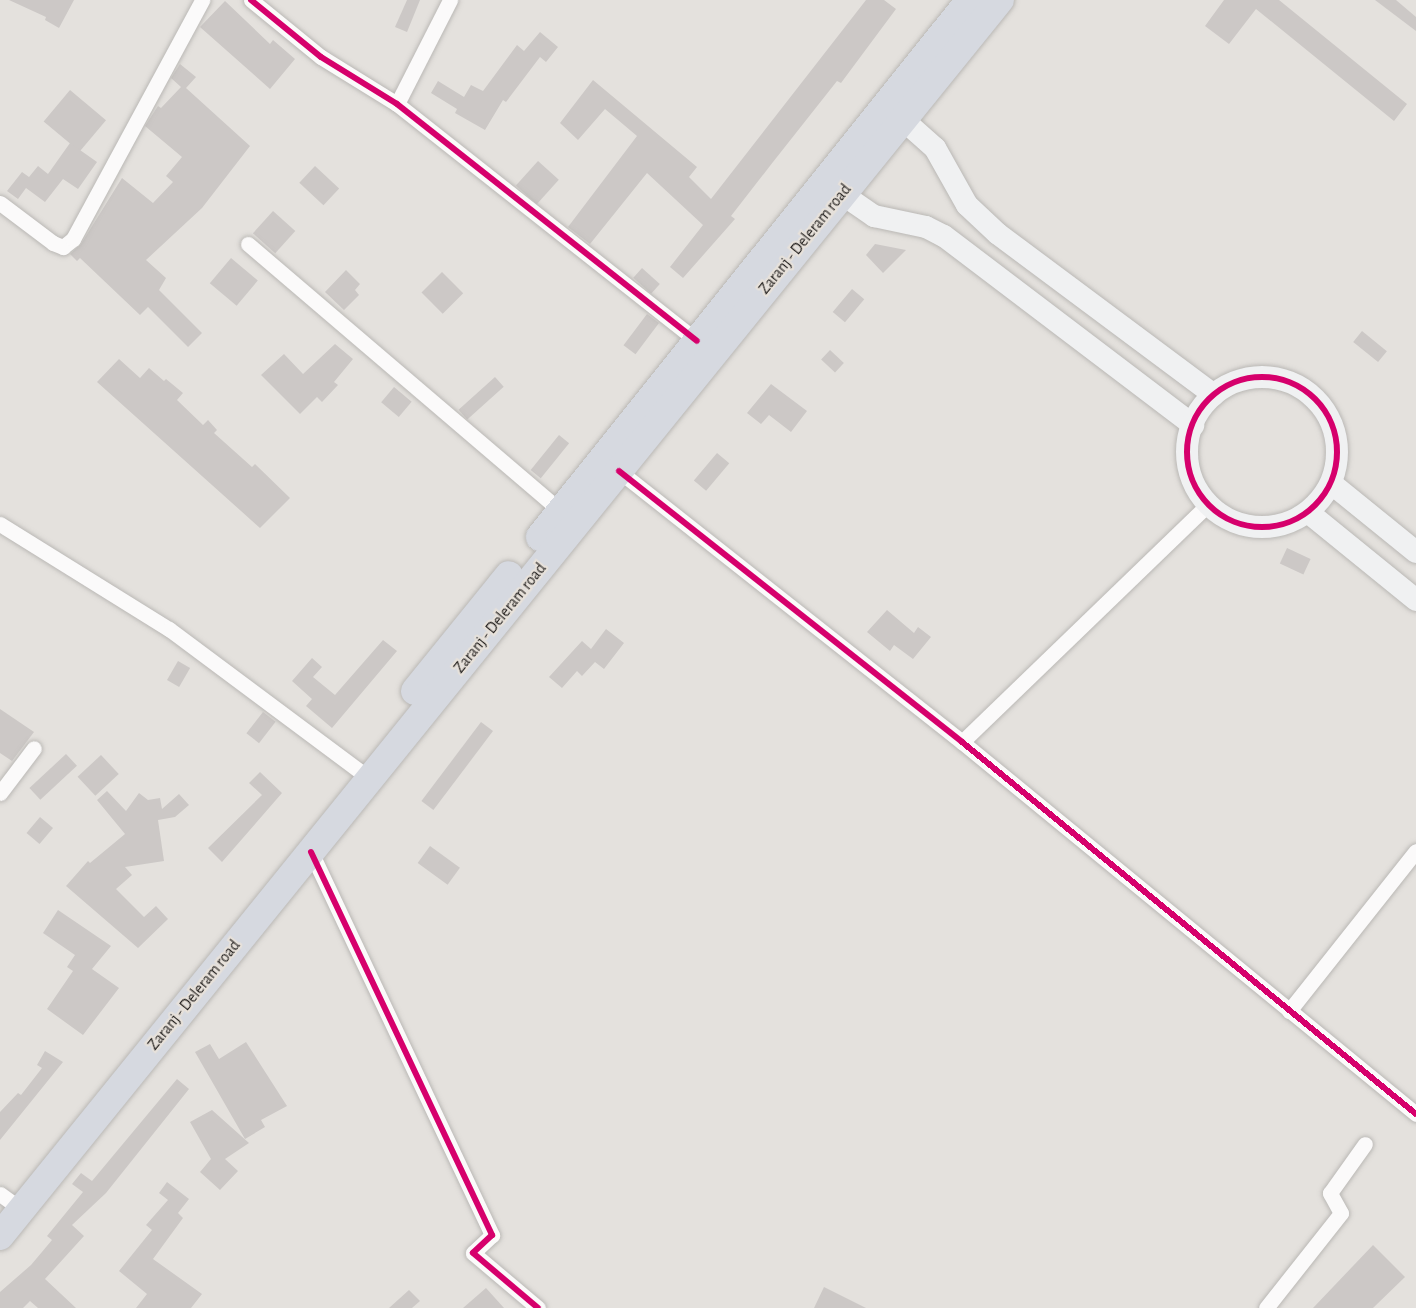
<!DOCTYPE html>
<html>
<head>
<meta charset="utf-8">
<style>
  body { margin:0 }
  #map { position:relative; width:1416px; height:1308px; overflow:hidden; background:#e4e1dd; font-family:"Alegreya Sans",sans-serif }
  div>[style] { position:absolute }
  .building>* { inset:0; background:#ccc8c6; transform-origin:0 0 }
  .roads { filter:drop-shadow(0 0 2px #bab8b5) drop-shadow(0 0 2px #bab8b5) }
  .street>* { height:15px; margin:-7.5px; padding:0 7.5px; transform-origin:7.5px; border-radius:7.5px; background:#fbfafa }
  .secondary>* { height:22px; margin:-11px; padding:0 11px; transform-origin:11px; border-radius:11px; background:#f0f1f2 }
  .secondary>.ring { margin:-11px; padding:0; box-sizing:content-box; background:none; border:22px solid #f0f1f2; border-radius:50% }
  .highway>* { height:28px; margin:-14px; padding:0 14px; transform-origin:14px; border-radius:14px; background:#d6d9e0 }
  .cycleway>* { height:6px; margin:-3px; padding:0 3px; transform-origin:3px; border-radius:3px; background:#d6006c }
  .cycleway>.ring { margin:-3px; padding:0; box-sizing:content-box; background:none; border:6px solid #d6006c; border-radius:50% }
  span { translate:-50% -50%; white-space:nowrap; text-align:center; line-height:1.15; -webkit-text-stroke:4.5px #e7e1da; paint-order:stroke }
  .street-label { font-size:16px; color:#201d1b }
</style>
</head>
<body>
<div id="map">
  <div class="building">
    <i style="clip-path:polygon(9px 0,74px 0,59px 28px,45px 20px,46px 17px)"></i>
    <i style="clip-path:polygon(407px 0,420px 0,407px 32px,395px 27px)"></i>
    <i style="clip-path:polygon(866px 0,884px 0,896px 9px,841px 83px,837px 81px,773px 162px,731px 216px,735px 219px,683px 278px,670px 267px,703px 225px,647px 173px,590px 244px,568px 227px,637px 136px,605px 109px,578px 140px,560px 123px,593px 80px,697px 167px,689px 177px,711px 199px)"></i>
    <i style="clip-path:polygon(1224px 0,1279px 0,1407px 104px,1394px 121px,1256px 9px,1229px 44px,1205px 26px)"></i>
    <i style="clip-path:polygon(1375px 0,1396px 0,1416px 17px,1416px 31px)"></i>
    <i style="clip-path:polygon(225px 1px,270px 44px,273px 40px,295px 59px,270px 89px,200px 27px)"></i>
    <i style="clip-path:polygon(540px 32px,558px 47px,546px 62px,540px 57px,506px 102px,503px 100px,485px 130px,455px 113px,457px 109px,431px 93px,438px 81px,464px 97px,471px 85px,483px 91px,517px 45px,524px 51px)"></i>
    <i style="clip-path:polygon(180px 64px,196px 77px,186px 88px,250px 146px,202px 208px,146px 260px,166px 278px,159px 290px,202px 333px,188px 347px,148px 307px,140px 315px,80px 258px,77px 261px,70px 254px,81px 244px,122px 178px,153px 203px,173px 182px,166px 176px,182px 157px,145px 126px,158px 106px,161px 108px,181px 87px,171px 78px)"></i>
    <i style="left:70px;top:90px;width:47px;height:41px;rotate:40deg"></i>
    <i style="clip-path:polygon(70px 143px,97px 162px,78px 189px,63px 179px,45px 202px,26px 188px,18px 199px,7px 191px,22px 172px,29px 177px,38px 166px,48px 174px)"></i>
    <i style="left:538px;top:161px;width:28px;height:33px;rotate:42deg"></i>
    <i style="left:315px;top:166px;width:33px;height:23px;rotate:43deg"></i>
    <i style="left:273px;top:211px;width:30px;height:30px;rotate:42deg"></i>
    <i style="clip-path:polygon(875px 244px,906px 250px,883px 273px,866px 255px)"></i>
    <i style="left:231px;top:258px;width:35px;height:33px;rotate:40deg"></i>
    <i style="left:642px;top:268px;width:24px;height:13px;rotate:42deg"></i>
    <i style="clip-path:polygon(346px 270px,360px 284px,355px 290px,359px 295px,344px 310px,325px 292px)"></i>
    <i style="left:442px;top:272px;width:30px;height:29px;rotate:45deg"></i>
    <i style="left:852px;top:289px;width:16px;height:30px;rotate:40deg"></i>
    <i style="left:647px;top:314px;width:15px;height:39px;rotate:37deg"></i>
    <i style="left:1362px;top:331px;width:32px;height:14px;rotate:39deg"></i>
    <i style="clip-path:polygon(335px 344px,353px 359px,334px 382px,338px 385px,322px 402px,317px 397px,300px 414px,261px 375px,284px 354px,303px 374px)"></i>
    <i style="left:830px;top:350px;width:19px;height:13px;rotate:43deg"></i>
    <i style="clip-path:polygon(119px 359px,140px 378px,149px 368px,164px 381px,166px 379px,183px 393px,177px 400px,203px 425px,208px 420px,217px 430px,214px 433px,252px 467px,255px 464px,290px 498px,260px 528px,97px 382px)"></i>
    <i style="left:495px;top:377px;width:13px;height:49px;rotate:48deg"></i>
    <i style="clip-path:polygon(771px 384px,807px 411px,791px 432px,769px 415px,761px 424px,747px 413px)"></i>
    <i style="left:394px;top:387px;width:23px;height:20px;rotate:40deg"></i>
    <i style="left:559px;top:435px;width:13px;height:45px;rotate:39deg"></i>
    <i style="left:717px;top:453px;width:16px;height:36px;rotate:40deg"></i>
    <i style="left:1287px;top:548px;width:26px;height:17px;rotate:25deg"></i>
    <i style="clip-path:polygon(887px 610px,914px 633px,918px 627px,931px 637px,913px 659px,894px 645px,890px 651px,867px 632px)"></i>
    <i style="clip-path:polygon(606px 629px,624px 643px,604px 669px,595px 662px,582px 676px,577px 671px,562px 688px,549px 677px,582px 641px,591px 649px)"></i>
    <i style="clip-path:polygon(383px 640px,397px 651px,332px 728px,306px 706px,312px 699px,292px 681px,312px 658px,322px 667px,313px 677px,335px 695px)"></i>
    <i style="left:178px;top:661px;width:14px;height:22px;rotate:30deg"></i>
    <i style="clip-path:polygon(0 709px,34px 732px,12px 761px,0 753px)"></i>
    <i style="left:263px;top:712px;width:16px;height:27px;rotate:38deg"></i>
    <i style="left:481px;top:722px;width:15px;height:99px;rotate:37deg"></i>
    <i style="left:66px;top:754px;width:16px;height:50px;rotate:47deg"></i>
    <i style="left:101px;top:755px;width:26px;height:32px;rotate:47deg"></i>
    <i style="clip-path:polygon(260px 772px,282px 793px,222px 862px,208px 848px,262px 795px,249px 783px)"></i>
    <i style="clip-path:polygon(107px 791px,126px 811px,139px 793px,148px 800px,160px 798px,162px 809px,179px 794px,189px 805px,175px 817px,158px 820px,164px 861px,125px 867px,132px 875px,116px 889px,144px 917px,156px 906px,168px 919px,138px 948px,66px 886px,88px 861px,90px 863px,125px 834px,97px 800px)"></i>
    <i style="left:40px;top:817px;width:17px;height:21px;rotate:40deg"></i>
    <i style="left:430px;top:846px;width:37px;height:21px;rotate:36deg"></i>
    <i style="clip-path:polygon(58px 910px,111px 946px,92px 969px,119px 988px,83px 1035px,47px 1009px,73px 971px,67px 967px,75px 955px,43px 933px)"></i>
    <i style="clip-path:polygon(246px 1042px,287px 1106px,261px 1120px,265px 1127px,245px 1139px,195px 1052px,210px 1044px,219px 1059px)"></i>
    <i style="clip-path:polygon(45px 1051px,63px 1062px,0 1140px,0 1112px,18px 1093px,21px 1095px,42px 1068px,37px 1065px)"></i>
    <i style="clip-path:polygon(177px 1079px,189px 1089px,106px 1193px,72px 1225px,84px 1236px,45px 1279px,76px 1308px,38px 1308px,30px 1301px,23px 1308px,0 1308px,0 1292px,31px 1265px,52px 1240px,47px 1236px,83px 1192px,72px 1184px,81px 1173px,92px 1181px)"></i>
    <i style="clip-path:polygon(212px 1110px,249px 1143px,225px 1159px,238px 1171px,220px 1190px,200px 1172px,211px 1159px,190px 1122px)"></i>
    <i style="clip-path:polygon(167px 1182px,189px 1199px,178px 1213px,183px 1218px,153px 1259px,202px 1294px,191px 1308px,136px 1308px,147px 1294px,119px 1271px,152px 1230px,146px 1225px,168px 1200px,159px 1193px)"></i>
    <i style="clip-path:polygon(1373px 1245px,1405px 1277px,1373px 1308px,1313px 1308px)"></i>
    <i style="clip-path:polygon(824px 1287px,866px 1308px,814px 1308px)"></i>
    <i style="clip-path:polygon(486px 1288px,504px 1308px,463px 1308px)"></i>
    <i style="clip-path:polygon(409px 1290px,420px 1301px,412px 1308px,389px 1308px)"></i>
  </div>
  <div class="roads">
    <div class="street">
      <i style="left:251px;top:0;width:90px;rotate:39.2deg"></i>
      <i style="left:321px;top:57px;width:89px;rotate:31.7deg"></i>
      <i style="left:397px;top:104px;width:382px;rotate:38.3deg"></i>
      <i style="left:397px;top:104px;width:117px;rotate:-63deg"></i>
      <i style="left:0;top:203px;width:66px;rotate:37deg"></i>
      <i style="left:53px;top:243px;width:11px;rotate:22deg"></i>
      <i style="left:63px;top:247px;width:13px;rotate:-39deg"></i>
      <i style="left:73px;top:239px;width:272px;rotate:-61.6deg"></i>
      <i style="left:248px;top:244px;width:411px;rotate:40.5deg"></i>
      <i style="left:619px;top:471px;width:437px;rotate:38.3deg"></i>
      <i style="left:962px;top:742px;width:587px;rotate:39.33deg"></i>
      <i style="left:0;top:524px;width:199px;rotate:31.9deg"></i>
      <i style="left:169px;top:629px;width:251px;rotate:36.7deg"></i>
      <i style="left:962px;top:742px;width:341px;rotate:-44deg"></i>
      <i style="left:0;top:793px;width:56px;rotate:-52.9deg"></i>
      <i style="left:311px;top:852px;width:424px;rotate:64.7deg"></i>
      <i style="left:492px;top:1235px;width:26px;rotate:137deg"></i>
      <i style="left:473px;top:1253px;width:85px;rotate:40.2deg"></i>
      <i style="left:1289px;top:1011px;width:204px;rotate:-51.6deg"></i>
      <i style="left:0;top:1194px;width:26px;rotate:36deg"></i>
      <i style="left:1266px;top:1308px;width:121px;rotate:-51.7deg"></i>
      <i style="left:1341px;top:1213px;width:23px;rotate:-119deg"></i>
      <i style="left:1330px;top:1193px;width:60px;rotate:-54.5deg"></i>
    </div>
    <div class="secondary">
      <i style="left:891px;top:109px;width:59px;rotate:41.6deg"></i>
      <i style="left:935px;top:148px;width:65px;rotate:60.7deg"></i>
      <i style="left:967px;top:205px;width:42px;rotate:43.1deg"></i>
      <i style="left:998px;top:234px;width:269px;rotate:36.7deg"></i>
      <i style="left:829px;top:185px;width:55px;rotate:34.6deg"></i>
      <i style="left:874px;top:216px;width:53px;rotate:11.9deg"></i>
      <i style="left:926px;top:227px;width:20px;rotate:27deg"></i>
      <i style="left:944px;top:236px;width:313px;rotate:37.2deg"></i>
      <i class="ring" style="left:1187px;top:377px;width:128px;height:128px"></i>
      <i style="left:1332px;top:484px;width:108px;rotate:39deg"></i>
      <i style="left:1309px;top:513px;width:138px;rotate:39.1deg"></i>
    </div>
    <div class="highway">
      <i style="left:540px;top:537px;width:688px;rotate:-51.31deg"></i>
      <i style="left:415px;top:691px;width:149px;rotate:-51deg"></i>
      <i style="left:0;top:1236px;width:1590px;rotate:-51.03deg"></i>
    </div>
  </div>
  <div class="cycleway">
    <i style="left:251px;top:0;width:90px;rotate:39.2deg"></i>
    <i style="left:321px;top:57px;width:89px;rotate:31.7deg"></i>
    <i style="left:397px;top:104px;width:382px;rotate:38.3deg"></i>
    <i class="ring" style="left:1187px;top:377px;width:144px;height:144px"></i>
    <i style="left:619px;top:471px;width:437px;rotate:38.3deg"></i>
    <i style="left:962px;top:742px;width:587px;rotate:39.33deg"></i>
    <i style="left:311px;top:852px;width:424px;rotate:64.7deg"></i>
    <i style="left:492px;top:1235px;width:26px;rotate:137deg"></i>
    <i style="left:473px;top:1253px;width:85px;rotate:40.2deg"></i>
  </div>
  <div class="street-label">
    <span style="left:805px;top:239px;rotate:-51deg">Zaranj - Deleram road</span>
    <span style="left:500px;top:618px;rotate:-51deg">Zaranj - Deleram road</span>
    <span style="left:194px;top:995px;rotate:-51deg">Zaranj - Deleram road</span>
  </div>
</div>
</body>
</html>
